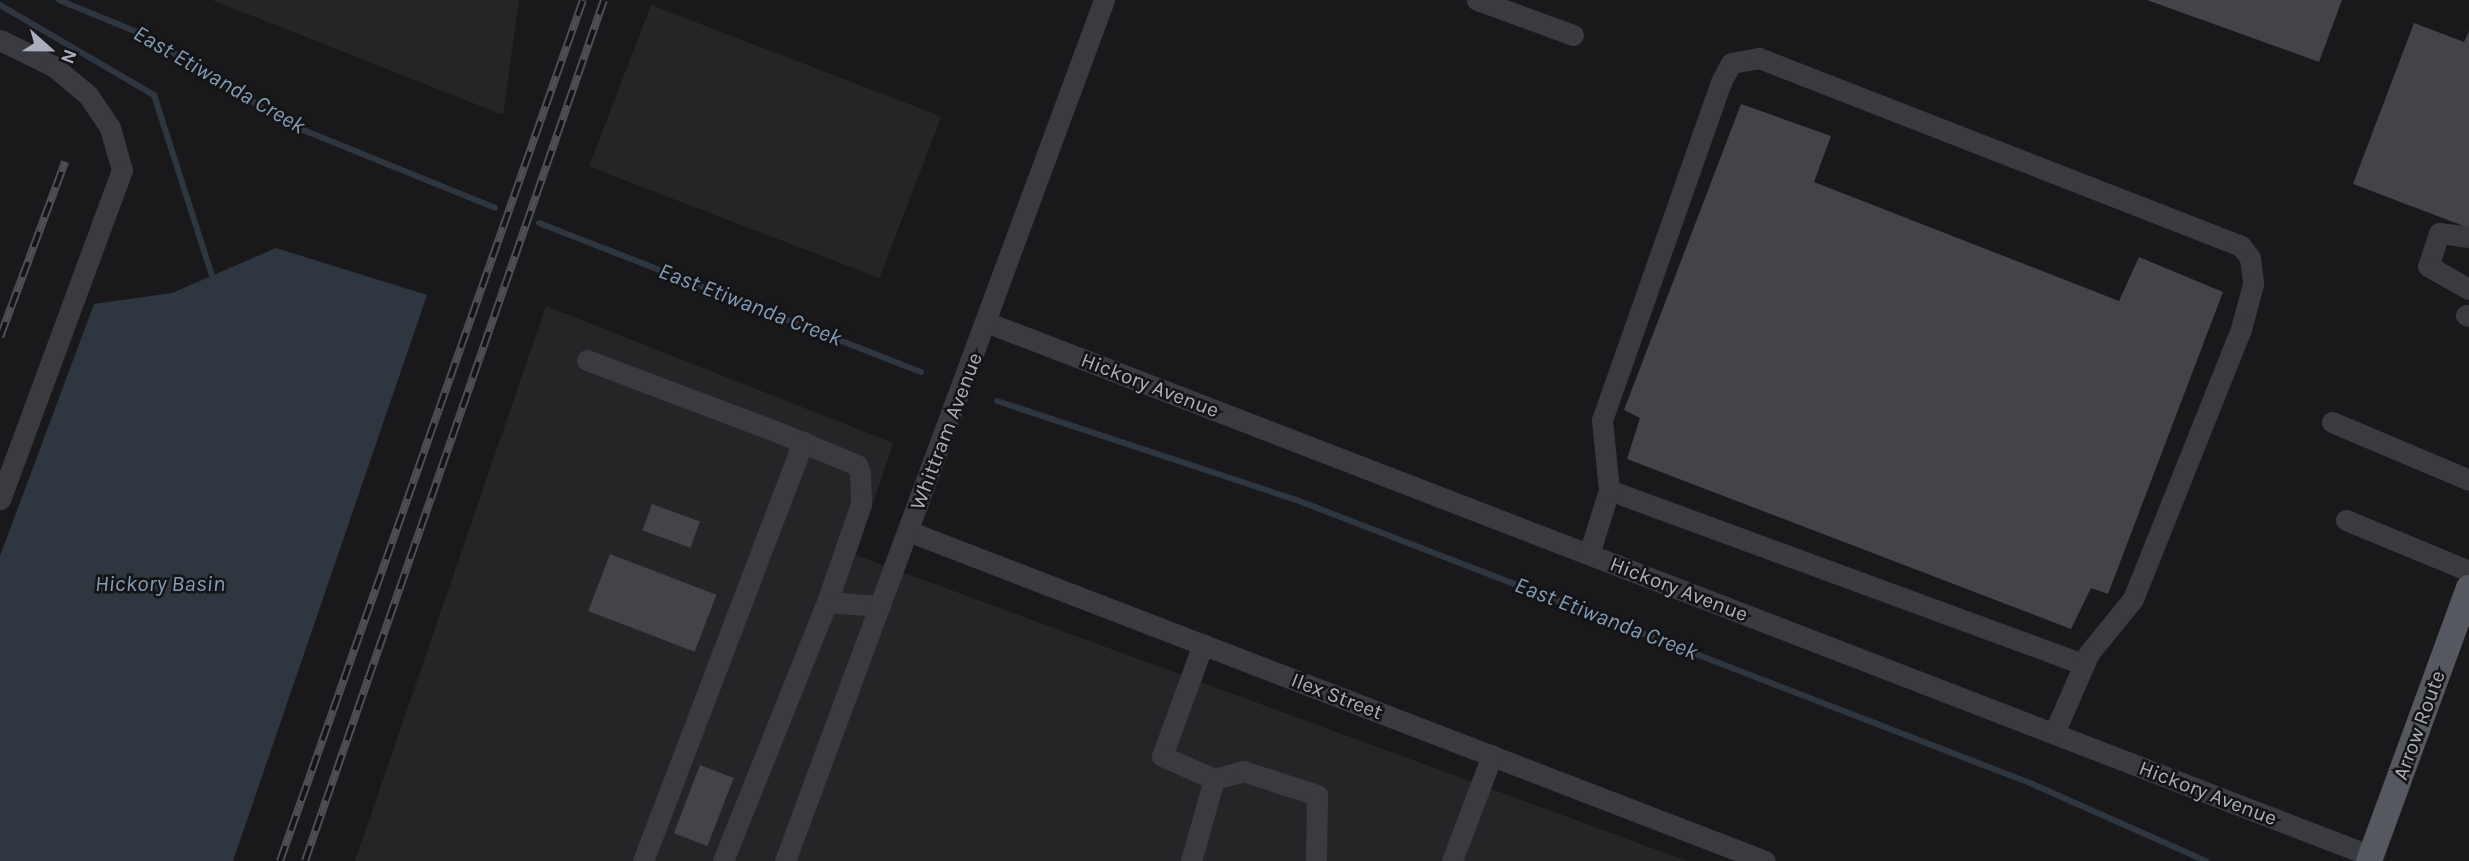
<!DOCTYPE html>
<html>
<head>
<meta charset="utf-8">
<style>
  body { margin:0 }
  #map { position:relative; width:2469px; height:861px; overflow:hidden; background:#19191b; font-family:Karla,sans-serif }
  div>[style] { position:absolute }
  .built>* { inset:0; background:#252528; transform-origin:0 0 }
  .water>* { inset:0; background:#2e3740 }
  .stream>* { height:6px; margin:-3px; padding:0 3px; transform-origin:3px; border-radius:3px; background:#2e3740 }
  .building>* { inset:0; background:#434448; transform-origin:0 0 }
  .minor>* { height:21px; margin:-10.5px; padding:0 10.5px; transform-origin:10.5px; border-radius:10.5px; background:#3a3b40 }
  .major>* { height:26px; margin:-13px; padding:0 13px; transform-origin:13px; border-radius:13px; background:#56585f }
  .rail>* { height:8px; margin-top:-4px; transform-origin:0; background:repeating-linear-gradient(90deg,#141416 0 16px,#4d4f55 0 32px); box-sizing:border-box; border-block:2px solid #4d4f55 }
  span { translate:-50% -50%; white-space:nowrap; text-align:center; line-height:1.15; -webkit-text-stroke:5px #141416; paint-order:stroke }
  .street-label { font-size:21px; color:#abafbb }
  .water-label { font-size:23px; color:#829cb6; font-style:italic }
  .north { position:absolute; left:14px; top:14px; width:70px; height:70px; -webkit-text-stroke:5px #141416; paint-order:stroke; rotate:111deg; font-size:19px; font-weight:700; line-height:28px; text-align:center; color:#abafbb }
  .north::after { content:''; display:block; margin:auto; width:24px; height:32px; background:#abafbb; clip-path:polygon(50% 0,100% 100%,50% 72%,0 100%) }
</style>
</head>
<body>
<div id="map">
  <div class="built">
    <i style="clip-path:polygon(212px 0,519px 0,503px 115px)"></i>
    <i style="left:651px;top:5px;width:311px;height:173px;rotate:21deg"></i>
    <i style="clip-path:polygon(546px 306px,893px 443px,856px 555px,1687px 861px,355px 861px)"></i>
  </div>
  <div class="water">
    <i style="clip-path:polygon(276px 248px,427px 295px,233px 861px,0 861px,0 556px,94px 304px,172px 293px)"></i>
  </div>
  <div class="stream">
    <i style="left:59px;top:0;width:90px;rotate:22.3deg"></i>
    <i style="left:142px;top:34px;width:175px;rotate:31.4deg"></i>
    <i style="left:291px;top:125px;width:220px;rotate:22.1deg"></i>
    <i style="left:0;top:5px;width:178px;rotate:30.3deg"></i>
    <i style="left:154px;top:95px;width:190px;rotate:72.2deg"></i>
    <i style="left:539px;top:223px;width:410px;rotate:21.3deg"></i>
    <i style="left:997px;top:401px;width:313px;rotate:18.3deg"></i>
    <i style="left:1294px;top:499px;width:789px;rotate:21.1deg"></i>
    <i style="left:2030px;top:783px;width:193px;rotate:23.9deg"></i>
  </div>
  <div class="building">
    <i style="clip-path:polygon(2147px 0,2342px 0,2319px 62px)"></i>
    <i style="clip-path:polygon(2414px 23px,2464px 42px,2469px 31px,2469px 228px,2353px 184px)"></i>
    <i style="clip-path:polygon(1741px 104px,1831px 136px,1814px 182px,2119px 301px,2139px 257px,2223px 292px,2108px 594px,2091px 588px,2071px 629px,1627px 459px,1640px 418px,1624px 410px)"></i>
    <i style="left:652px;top:504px;width:51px;height:28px;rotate:20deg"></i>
    <i style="left:610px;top:554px;width:114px;height:61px;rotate:21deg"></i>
    <i style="left:700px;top:765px;width:36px;height:73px;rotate:21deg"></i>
  </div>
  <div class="minor">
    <i style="left:1477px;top:0;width:102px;rotate:20deg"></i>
    <i style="left:0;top:40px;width:59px;rotate:26.1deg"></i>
    <i style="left:53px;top:66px;width:45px;rotate:39.6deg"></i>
    <i style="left:88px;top:95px;width:40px;rotate:56deg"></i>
    <i style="left:110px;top:128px;width:44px;rotate:74.1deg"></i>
    <i style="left:122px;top:170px;width:351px;rotate:110.3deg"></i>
    <i style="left:2469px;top:237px;width:30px;rotate:-172deg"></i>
    <i style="left:2439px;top:233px;width:35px;rotate:108deg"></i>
    <i style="left:2428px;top:266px;width:47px;rotate:29.3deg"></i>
    <i style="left:2466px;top:315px;width:3px;rotate:18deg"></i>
    <i style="left:986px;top:322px;width:1484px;rotate:21.08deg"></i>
    <i style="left:587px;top:360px;width:201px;rotate:20.7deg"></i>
    <i style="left:775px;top:431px;width:89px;rotate:22.5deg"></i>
    <i style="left:857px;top:465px;width:9px;rotate:69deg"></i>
    <i style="left:860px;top:473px;width:31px;rotate:88deg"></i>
    <i style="left:861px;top:504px;width:104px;rotate:109.1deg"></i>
    <i style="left:827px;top:602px;width:279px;rotate:111.9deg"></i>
    <i style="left:2332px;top:422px;width:149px;rotate:22.9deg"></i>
    <i style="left:1609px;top:490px;width:505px;rotate:20.16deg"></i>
    <i style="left:2346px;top:520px;width:133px;rotate:22.5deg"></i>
    <i style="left:908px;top:531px;width:918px;rotate:21.06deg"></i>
    <i style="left:1589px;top:554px;width:67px;rotate:-72.6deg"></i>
    <i style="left:1609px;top:490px;width:70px;rotate:-95.7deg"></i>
    <i style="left:1602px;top:420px;width:358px;rotate:-70.6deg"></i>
    <i style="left:1721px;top:82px;width:21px;rotate:-62deg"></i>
    <i style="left:1731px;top:63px;width:28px;rotate:-10deg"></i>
    <i style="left:1759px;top:58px;width:517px;rotate:21.31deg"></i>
    <i style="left:2241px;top:246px;width:15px;rotate:53deg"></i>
    <i style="left:2250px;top:258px;width:26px;rotate:83deg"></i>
    <i style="left:2253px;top:284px;width:47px;rotate:104.9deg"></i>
    <i style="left:2241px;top:329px;width:291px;rotate:111.8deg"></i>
    <i style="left:2133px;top:599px;width:70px;rotate:129.2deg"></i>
    <i style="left:2089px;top:653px;width:87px;rotate:113.6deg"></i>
    <i style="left:827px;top:602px;width:53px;rotate:4.3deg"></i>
    <i style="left:1203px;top:644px;width:119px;rotate:110.1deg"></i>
    <i style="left:1162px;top:756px;width:57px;rotate:23.9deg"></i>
    <i style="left:1214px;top:779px;width:30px;rotate:-15deg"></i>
    <i style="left:1243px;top:771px;width:78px;rotate:18deg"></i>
    <i style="left:1317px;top:795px;width:66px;rotate:90.9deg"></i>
    <i style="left:643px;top:861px;width:449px;rotate:-69.1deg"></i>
    <i style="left:785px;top:861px;width:918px;rotate:-69.67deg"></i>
    <i style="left:1191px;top:861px;width:85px;rotate:-74.3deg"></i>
    <i style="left:1452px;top:861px;width:113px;rotate:-69.3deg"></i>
  </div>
  <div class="major">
    <i style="left:2369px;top:861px;width:291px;rotate:-69.9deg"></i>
  </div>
  <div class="rail">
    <i style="left:0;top:337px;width:187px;rotate:-69.6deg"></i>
    <i style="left:280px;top:861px;width:913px;rotate:-70.61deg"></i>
    <i style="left:305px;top:861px;width:911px;rotate:-70.85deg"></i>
  </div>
  <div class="street-label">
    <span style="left:1150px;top:385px;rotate:21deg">Hickory Avenue</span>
    <span style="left:946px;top:431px;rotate:-69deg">Whittram Avenue</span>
    <span style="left:1679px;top:589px;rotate:21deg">Hickory Avenue</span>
    <span style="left:1337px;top:696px;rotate:21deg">Ilex Street</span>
    <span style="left:2419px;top:725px;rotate:-70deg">Arrow Route</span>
    <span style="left:2208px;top:793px;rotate:21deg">Hickory Avenue</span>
  </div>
  <div class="water-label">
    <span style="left:219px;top:80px;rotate:30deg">East Etiwanda Creek</span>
    <span style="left:750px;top:305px;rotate:21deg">East Etiwanda Creek</span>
    <span style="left:160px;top:584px">Hickory Basin</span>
    <span style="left:1606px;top:619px;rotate:21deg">East Etiwanda Creek</span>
  </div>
  <div class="north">N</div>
</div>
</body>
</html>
